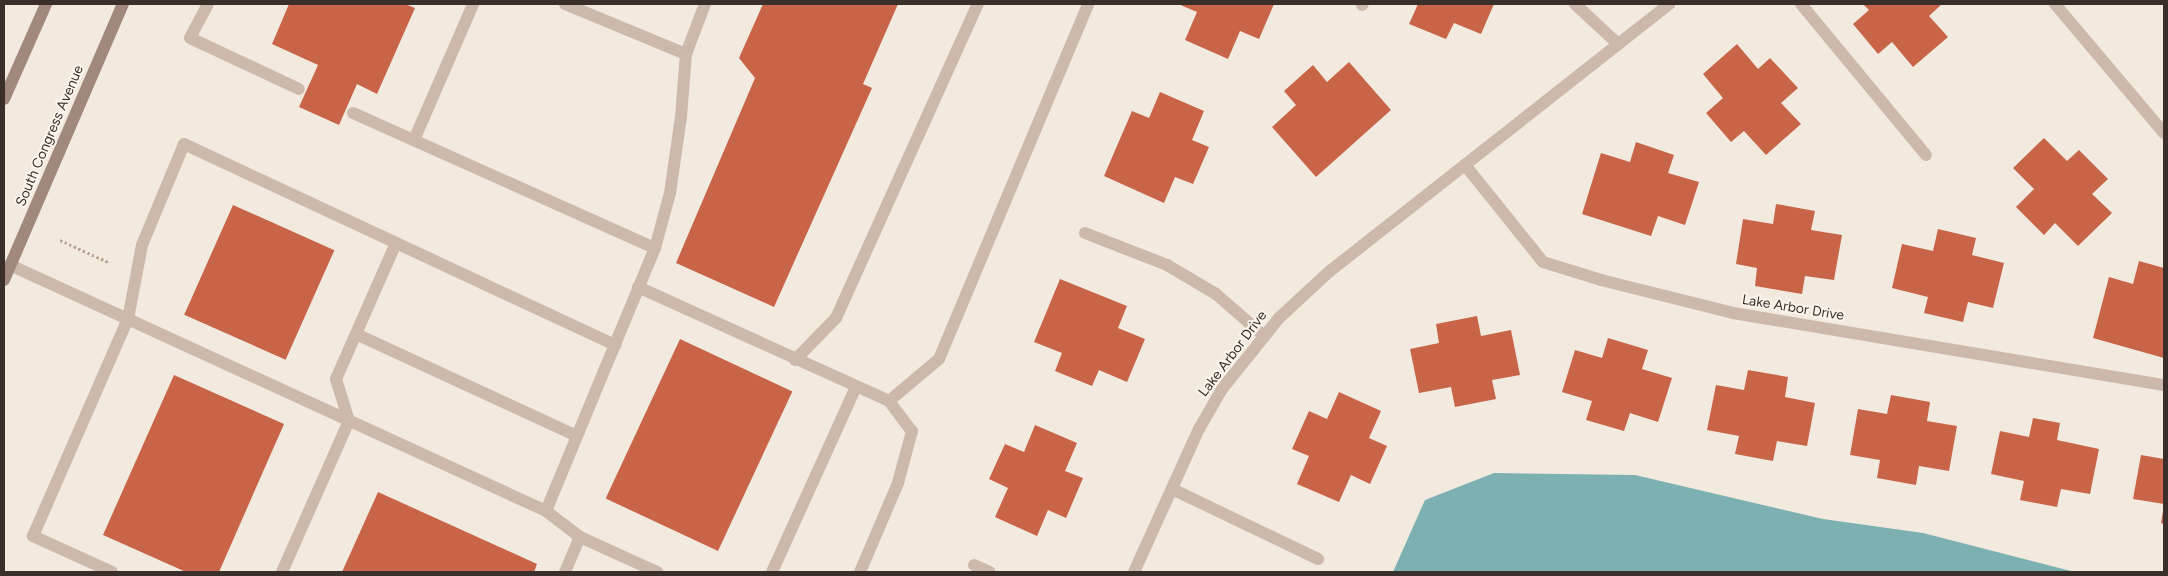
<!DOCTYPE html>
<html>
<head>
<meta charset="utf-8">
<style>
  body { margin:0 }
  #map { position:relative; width:2168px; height:576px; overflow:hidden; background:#f3eadf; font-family:Figtree,sans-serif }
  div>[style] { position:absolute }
  .water>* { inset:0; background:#7db0b1 }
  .building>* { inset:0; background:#c86549; transform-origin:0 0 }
  .path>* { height:3px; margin-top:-1.5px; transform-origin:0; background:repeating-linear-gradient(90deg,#b8a395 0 2.5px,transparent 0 5px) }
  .service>* { height:12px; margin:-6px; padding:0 6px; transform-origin:6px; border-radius:6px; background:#ccb9ab }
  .minor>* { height:12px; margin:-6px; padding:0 6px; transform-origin:6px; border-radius:6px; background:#ccb9ab }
  .secondary>* { height:12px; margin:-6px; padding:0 6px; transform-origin:6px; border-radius:6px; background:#a0887c }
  span { translate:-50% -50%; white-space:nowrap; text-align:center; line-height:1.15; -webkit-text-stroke:4px #fbf4ec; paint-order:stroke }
  .street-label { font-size:14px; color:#3a2f2a }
  .frame { position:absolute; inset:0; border:5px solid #3a2f2a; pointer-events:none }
</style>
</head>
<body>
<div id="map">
  <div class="water">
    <i style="clip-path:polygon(1494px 473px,1635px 475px,1823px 519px,1923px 533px,2075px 572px,1393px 572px,1425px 500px)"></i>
  </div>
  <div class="building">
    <i style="clip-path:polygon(289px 4px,405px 4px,415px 8px,377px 94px,357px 84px,339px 125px,299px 107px,318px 65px,272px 44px)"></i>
    <i style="clip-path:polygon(763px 4px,898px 4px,863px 84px,872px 88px,774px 307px,676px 263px,755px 78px,739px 58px)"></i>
    <i style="clip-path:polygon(1178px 4px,1274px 4px,1259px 39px,1240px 31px,1228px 59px,1185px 40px,1197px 12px)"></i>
    <i style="clip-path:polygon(1418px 4px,1494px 4px,1481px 34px,1454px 23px,1446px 39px,1409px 24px)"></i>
    <i style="clip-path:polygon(1863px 4px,1942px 4px,1929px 16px,1948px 37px,1913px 67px,1892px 42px,1878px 54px,1853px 24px,1869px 10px)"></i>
    <i style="clip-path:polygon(1737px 44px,1758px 69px,1770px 58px,1798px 88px,1781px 103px,1801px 124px,1766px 155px,1744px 131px,1731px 142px,1706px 113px,1723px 98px,1703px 74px)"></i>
    <i style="clip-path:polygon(1349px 62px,1391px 110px,1316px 177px,1272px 127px,1296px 105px,1284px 91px,1313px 65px,1327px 82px)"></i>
    <i style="clip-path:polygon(1160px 92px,1204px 111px,1192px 140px,1209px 147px,1193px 184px,1175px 177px,1164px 203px,1104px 176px,1132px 111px,1149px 118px)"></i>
    <i style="clip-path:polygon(2044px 138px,2067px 161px,2079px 150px,2108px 179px,2092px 194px,2112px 213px,2078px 246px,2055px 223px,2044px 235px,2016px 207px,2034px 189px,2013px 168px)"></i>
    <i style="clip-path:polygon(1636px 142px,1674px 155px,1668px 173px,1699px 182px,1685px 225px,1658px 216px,1651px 236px,1582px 214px,1601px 153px,1630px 162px)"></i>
    <i style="clip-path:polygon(1776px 204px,1815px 211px,1811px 230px,1842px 235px,1834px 280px,1805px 276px,1802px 294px,1755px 286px,1757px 268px,1736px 264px,1743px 219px,1773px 224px)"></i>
    <i style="left:233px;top:205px;width:111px;height:120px;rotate:24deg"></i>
    <i style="clip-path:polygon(1938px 229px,1976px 238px,1972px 255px,2004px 263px,1993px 308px,1968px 302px,1963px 322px,1924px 313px,1928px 297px,1892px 288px,1902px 244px,1933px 251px)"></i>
    <i style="clip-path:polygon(2139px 261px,2164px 268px,2164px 358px,2093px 338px,2109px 277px,2133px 284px)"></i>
    <i style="clip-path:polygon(1060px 279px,1127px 306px,1118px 328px,1145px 339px,1127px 382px,1099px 370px,1092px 386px,1055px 371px,1062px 353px,1034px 342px)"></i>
    <i style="clip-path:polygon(1477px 316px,1481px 336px,1511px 330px,1520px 375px,1492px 380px,1496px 399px,1455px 407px,1451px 387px,1419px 393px,1410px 349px,1439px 343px,1436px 324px)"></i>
    <i style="clip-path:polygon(1608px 338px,1648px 350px,1642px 369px,1672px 378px,1658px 422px,1630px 413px,1624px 431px,1586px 420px,1592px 401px,1562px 392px,1575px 350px,1602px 358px)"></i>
    <i style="left:680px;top:339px;width:124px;height:176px;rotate:25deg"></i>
    <i style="clip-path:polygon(1748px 370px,1788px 377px,1785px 397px,1815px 403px,1807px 446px,1777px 441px,1773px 461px,1735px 454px,1739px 436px,1707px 430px,1716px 385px,1744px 390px)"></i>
    <i style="clip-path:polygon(174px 375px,284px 424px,219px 572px,186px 572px,103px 535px)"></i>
    <i style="clip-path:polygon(1339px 392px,1381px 411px,1369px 438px,1387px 446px,1370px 484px,1351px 475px,1339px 502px,1297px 484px,1309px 456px,1292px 449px,1309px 411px,1327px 419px)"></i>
    <i style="clip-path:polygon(1891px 395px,1930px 402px,1927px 421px,1957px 426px,1949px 471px,1919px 466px,1916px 485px,1877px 478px,1880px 460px,1850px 455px,1858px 409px,1887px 414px)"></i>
    <i style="clip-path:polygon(2033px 418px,2060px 423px,2057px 440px,2099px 449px,2090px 494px,2061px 489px,2057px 507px,2020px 500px,2024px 481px,1991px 474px,2000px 431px,2029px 437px)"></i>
    <i style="clip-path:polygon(1035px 425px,1077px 443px,1065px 471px,1083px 478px,1066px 518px,1048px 510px,1037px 536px,995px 517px,1008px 488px,989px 479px,1005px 444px,1024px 452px)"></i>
    <i style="clip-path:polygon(2141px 455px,2164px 459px,2164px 504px,2133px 499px)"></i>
    <i style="clip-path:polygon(378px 492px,537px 564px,534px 572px,342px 572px)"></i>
    <i style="clip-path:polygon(2163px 511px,2164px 512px,2164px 524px,2161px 523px)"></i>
  </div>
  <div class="path">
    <i style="left:60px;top:240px;width:55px;rotate:24.7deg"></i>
  </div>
  <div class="service">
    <i style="left:208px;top:4px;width:38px;rotate:118deg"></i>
    <i style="left:190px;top:38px;width:120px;rotate:25.1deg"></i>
    <i style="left:565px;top:4px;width:131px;rotate:22.5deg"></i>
    <i style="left:353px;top:113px;width:331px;rotate:24.1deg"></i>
    <i style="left:414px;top:140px;width:148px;rotate:-66.5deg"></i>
    <i style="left:1085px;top:233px;width:88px;rotate:21.3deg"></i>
    <i style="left:1167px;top:265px;width:57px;rotate:30.6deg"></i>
    <i style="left:1216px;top:294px;width:62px;rotate:41.1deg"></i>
    <i style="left:10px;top:265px;width:590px;rotate:24.65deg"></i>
    <i style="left:546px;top:511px;width:285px;rotate:-67.5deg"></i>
    <i style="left:655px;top:248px;width:57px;rotate:-74.7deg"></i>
    <i style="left:670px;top:193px;width:77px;rotate:-81.8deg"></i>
    <i style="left:681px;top:117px;width:63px;rotate:-85.5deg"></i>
    <i style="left:686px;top:54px;width:53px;rotate:-69.2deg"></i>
    <i style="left:638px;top:287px;width:276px;rotate:24.4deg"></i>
    <i style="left:889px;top:401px;width:38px;rotate:53deg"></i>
    <i style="left:912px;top:431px;width:54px;rotate:105.1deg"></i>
    <i style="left:898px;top:483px;width:97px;rotate:113.1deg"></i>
    <i style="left:356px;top:334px;width:243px;rotate:24.8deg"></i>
    <i style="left:795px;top:360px;width:59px;rotate:-45.7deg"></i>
    <i style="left:836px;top:318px;width:345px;rotate:-65.7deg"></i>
    <i style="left:889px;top:401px;width:65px;rotate:-40deg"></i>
    <i style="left:939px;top:359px;width:385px;rotate:-67.2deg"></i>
    <i style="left:1172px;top:489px;width:162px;rotate:25.6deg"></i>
    <i style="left:546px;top:511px;width:43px;rotate:37.4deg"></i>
    <i style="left:580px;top:537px;width:85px;rotate:24.4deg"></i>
    <i style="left:974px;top:565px;width:17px;rotate:24deg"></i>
    <i style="left:112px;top:572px;width:87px;rotate:-155.5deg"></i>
    <i style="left:33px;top:536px;width:237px;rotate:-66.4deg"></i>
    <i style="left:128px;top:319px;width:75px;rotate:-79.3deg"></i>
    <i style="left:142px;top:245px;width:109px;rotate:-67.4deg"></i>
    <i style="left:184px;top:144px;width:476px;rotate:25deg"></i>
    <i style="left:282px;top:572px;width:165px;rotate:-66.1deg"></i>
    <i style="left:349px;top:421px;width:44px;rotate:-107.2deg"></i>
    <i style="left:336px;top:379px;width:149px;rotate:-66.2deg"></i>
    <i style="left:565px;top:572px;width:38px;rotate:-67deg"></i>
    <i style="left:772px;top:572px;width:203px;rotate:-65.6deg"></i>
  </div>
  <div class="minor">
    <i style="left:1575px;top:4px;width:59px;rotate:42.9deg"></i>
    <i style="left:1801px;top:4px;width:196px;rotate:50.4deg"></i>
    <i style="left:2055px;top:4px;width:169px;rotate:49.8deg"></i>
    <i style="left:1362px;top:5px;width:1px;rotate:-45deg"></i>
    <i style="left:1465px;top:165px;width:124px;rotate:51.2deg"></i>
    <i style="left:1543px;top:262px;width:61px;rotate:17.2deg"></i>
    <i style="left:1601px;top:280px;width:136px;rotate:14deg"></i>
    <i style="left:1733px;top:313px;width:437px;rotate:9.5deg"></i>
    <i style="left:1134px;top:572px;width:157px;rotate:-65.6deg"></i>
    <i style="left:1199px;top:429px;width:46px;rotate:-60.1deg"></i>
    <i style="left:1222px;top:389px;width:91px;rotate:-51.2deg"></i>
    <i style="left:1279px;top:318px;width:69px;rotate:-42.7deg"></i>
    <i style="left:1330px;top:271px;width:432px;rotate:-38.2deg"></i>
  </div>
  <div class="secondary">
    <i style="left:4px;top:99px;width:104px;rotate:-66.1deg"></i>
    <i style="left:4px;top:280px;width:301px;rotate:-66.7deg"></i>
  </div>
  <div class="street-label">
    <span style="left:50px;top:136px;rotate:-67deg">South Congress Avenue</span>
    <span style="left:1793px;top:308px;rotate:9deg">Lake Arbor Drive</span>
    <span style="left:1233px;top:354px;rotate:-53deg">Lake Arbor Drive</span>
  </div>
  <div class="frame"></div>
</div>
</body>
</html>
